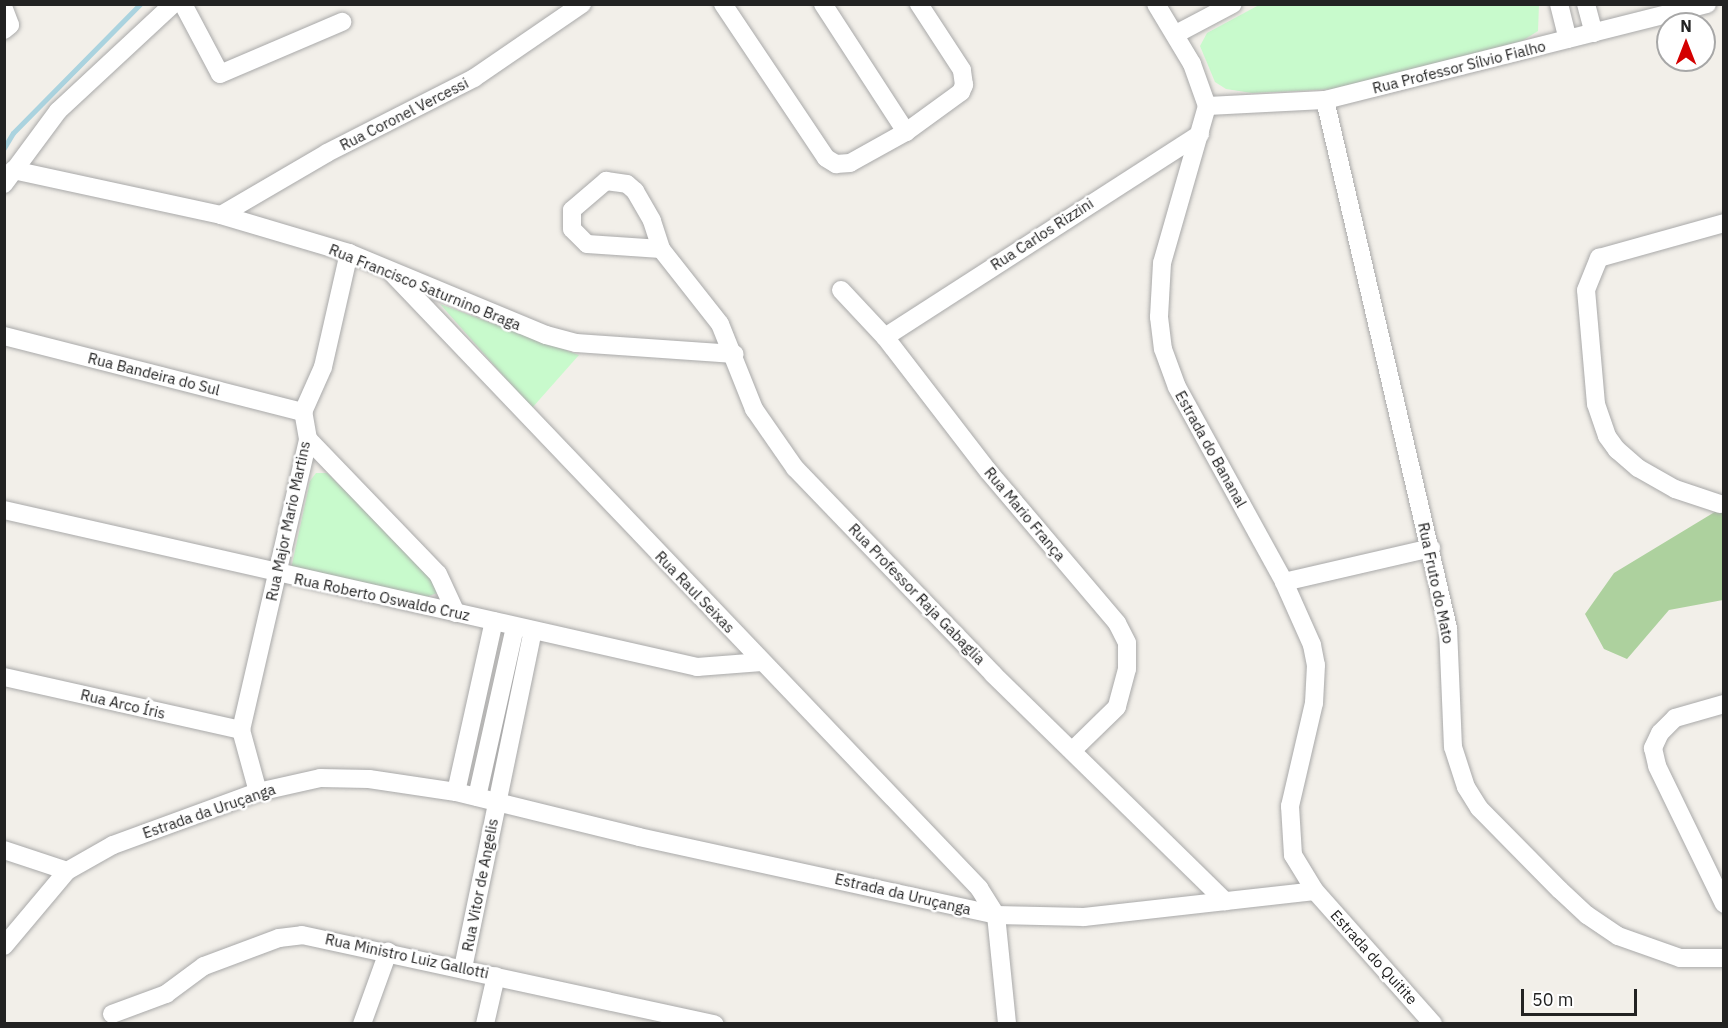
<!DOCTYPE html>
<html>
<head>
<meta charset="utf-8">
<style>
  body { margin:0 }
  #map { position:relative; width:1728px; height:1028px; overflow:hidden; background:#f2efe9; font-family:"IBM Plex Sans",sans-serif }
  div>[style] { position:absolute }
  .forest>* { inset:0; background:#add19e }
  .park>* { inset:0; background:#c8facc }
  .stream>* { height:4.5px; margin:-2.25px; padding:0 2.25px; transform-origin:2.25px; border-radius:2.25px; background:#aad3df }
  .roads { filter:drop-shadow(0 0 2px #a9a9a9) drop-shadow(0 0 2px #a9a9a9) }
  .minor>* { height:18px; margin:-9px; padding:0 9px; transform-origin:9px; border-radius:9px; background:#fff }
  span { translate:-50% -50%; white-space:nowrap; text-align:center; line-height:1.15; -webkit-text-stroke:5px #fff; paint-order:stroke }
  .street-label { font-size:15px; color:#222 }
  .frame { position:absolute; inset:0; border:6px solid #222; pointer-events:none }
  .north { position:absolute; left:1656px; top:12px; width:60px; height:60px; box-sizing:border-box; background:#fff; border:2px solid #a7a7a7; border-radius:50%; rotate:0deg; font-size:16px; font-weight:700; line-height:24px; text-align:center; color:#222 }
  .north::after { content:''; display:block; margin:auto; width:21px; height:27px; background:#d40000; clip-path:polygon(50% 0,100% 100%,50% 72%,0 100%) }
  .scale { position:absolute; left:1521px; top:989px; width:116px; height:27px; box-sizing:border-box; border:3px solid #222; border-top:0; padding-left:8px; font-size:18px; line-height:21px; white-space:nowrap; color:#222; -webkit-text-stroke:4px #fff; paint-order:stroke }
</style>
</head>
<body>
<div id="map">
  <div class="forest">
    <i style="clip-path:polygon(1723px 507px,1723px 600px,1669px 610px,1627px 659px,1604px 649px,1585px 614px,1614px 573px)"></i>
  </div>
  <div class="park">
    <i style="clip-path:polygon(1539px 4px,1538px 31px,1522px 41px,1335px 89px,1252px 93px,1226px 89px,1215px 82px,1200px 46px,1207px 33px,1259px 5px)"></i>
    <i style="clip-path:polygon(440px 304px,579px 355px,532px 408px)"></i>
    <i style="clip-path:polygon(316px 473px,327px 473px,435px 578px,437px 593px,424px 598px,291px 569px,310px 481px)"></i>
  </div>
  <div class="stream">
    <i style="left:4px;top:148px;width:17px;rotate:-59deg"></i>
    <i style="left:13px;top:133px;width:181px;rotate:-45.4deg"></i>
  </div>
  <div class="roads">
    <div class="minor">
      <i style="left:183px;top:4px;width:79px;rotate:62.1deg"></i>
      <i style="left:220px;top:74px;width:133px;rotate:-23.1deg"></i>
      <i style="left:723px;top:4px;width:185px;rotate:56.2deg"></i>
      <i style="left:826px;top:158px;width:12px;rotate:31deg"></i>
      <i style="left:836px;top:164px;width:14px;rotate:-4deg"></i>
      <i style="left:850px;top:163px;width:64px;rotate:-29deg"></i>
      <i style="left:906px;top:132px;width:68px;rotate:-36deg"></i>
      <i style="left:961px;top:92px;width:8px;rotate:-67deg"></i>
      <i style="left:964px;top:85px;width:15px;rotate:-98deg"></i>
      <i style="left:962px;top:70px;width:79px;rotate:-123.1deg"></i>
      <i style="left:823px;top:4px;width:153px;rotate:57deg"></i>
      <i style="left:1156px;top:4px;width:70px;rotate:59deg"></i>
      <i style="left:1192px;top:64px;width:45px;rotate:70.3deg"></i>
      <i style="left:1207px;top:106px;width:163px;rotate:106deg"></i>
      <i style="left:1162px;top:263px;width:54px;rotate:93.2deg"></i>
      <i style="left:1159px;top:317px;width:32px;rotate:83deg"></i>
      <i style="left:1163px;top:349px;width:40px;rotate:69.8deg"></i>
      <i style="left:1177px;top:387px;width:222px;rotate:61.2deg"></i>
      <i style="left:1284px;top:582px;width:69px;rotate:66deg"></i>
      <i style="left:1312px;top:645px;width:20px;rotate:79deg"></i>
      <i style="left:1316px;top:665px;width:38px;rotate:93deg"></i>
      <i style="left:1314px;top:703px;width:106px;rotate:103.1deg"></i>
      <i style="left:1290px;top:806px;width:49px;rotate:86.5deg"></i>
      <i style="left:1293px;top:855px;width:42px;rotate:58.6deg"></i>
      <i style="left:1315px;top:891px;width:178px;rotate:48.4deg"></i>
      <i style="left:1559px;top:4px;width:36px;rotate:76deg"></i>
      <i style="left:1586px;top:4px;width:30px;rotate:75deg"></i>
      <i style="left:4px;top:9px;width:17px;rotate:69deg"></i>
      <i style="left:10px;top:25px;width:8px;rotate:140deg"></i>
      <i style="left:1176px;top:34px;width:64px;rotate:-27.8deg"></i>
      <i style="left:1325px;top:100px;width:542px;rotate:76.89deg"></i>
      <i style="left:1448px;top:628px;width:119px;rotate:87.6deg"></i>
      <i style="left:1453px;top:747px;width:42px;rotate:72deg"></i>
      <i style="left:1466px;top:787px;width:25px;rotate:58deg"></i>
      <i style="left:1479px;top:808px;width:115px;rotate:45.4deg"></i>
      <i style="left:1560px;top:890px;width:37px;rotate:43deg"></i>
      <i style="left:1587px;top:915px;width:37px;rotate:34deg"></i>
      <i style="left:1618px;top:936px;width:66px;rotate:19.5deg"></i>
      <i style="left:1680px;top:958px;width:44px"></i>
      <i style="left:1207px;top:106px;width:118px;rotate:-2.9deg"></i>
      <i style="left:1325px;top:100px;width:394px;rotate:-14.1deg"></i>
      <i style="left:13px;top:170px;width:213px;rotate:12.2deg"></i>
      <i style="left:221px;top:215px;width:134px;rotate:16.5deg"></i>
      <i style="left:349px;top:253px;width:213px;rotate:22.6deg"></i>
      <i style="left:546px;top:335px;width:31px;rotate:15deg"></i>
      <i style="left:576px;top:343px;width:159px;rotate:4deg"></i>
      <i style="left:4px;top:184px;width:91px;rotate:-53.5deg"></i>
      <i style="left:58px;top:111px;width:157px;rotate:-42.9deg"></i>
      <i style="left:221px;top:215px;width:123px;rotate:-30.3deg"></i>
      <i style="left:327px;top:153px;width:165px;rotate:-27deg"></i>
      <i style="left:474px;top:78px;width:131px;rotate:-34.4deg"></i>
      <i style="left:661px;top:249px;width:74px;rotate:-176.1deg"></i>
      <i style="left:587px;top:244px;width:21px;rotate:-135deg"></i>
      <i style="left:572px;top:229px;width:19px;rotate:-90deg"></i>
      <i style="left:572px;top:210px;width:45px;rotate:-40.5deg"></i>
      <i style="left:606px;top:181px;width:21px;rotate:8deg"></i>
      <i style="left:627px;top:184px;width:11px;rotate:41deg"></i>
      <i style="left:635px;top:191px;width:34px;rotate:60deg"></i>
      <i style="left:652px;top:221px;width:29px;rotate:72deg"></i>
      <i style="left:661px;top:249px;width:95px;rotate:51.8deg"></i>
      <i style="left:720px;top:324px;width:92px;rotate:68.2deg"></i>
      <i style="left:754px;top:409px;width:72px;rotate:55.2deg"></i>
      <i style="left:795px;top:468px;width:286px;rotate:46.1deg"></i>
      <i style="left:993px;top:674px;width:325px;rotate:44.4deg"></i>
      <i style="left:391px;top:272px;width:852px;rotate:46.33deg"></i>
      <i style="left:979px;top:888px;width:32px;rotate:58deg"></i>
      <i style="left:996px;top:915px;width:110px;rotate:84.2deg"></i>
      <i style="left:841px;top:290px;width:64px;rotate:46.9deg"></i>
      <i style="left:885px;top:337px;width:170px;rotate:52.4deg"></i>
      <i style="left:989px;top:472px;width:198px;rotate:49.7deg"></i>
      <i style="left:1117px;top:623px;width:22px;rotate:63deg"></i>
      <i style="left:1127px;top:643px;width:26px;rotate:90deg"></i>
      <i style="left:1127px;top:669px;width:39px;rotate:105deg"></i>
      <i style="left:1117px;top:707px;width:60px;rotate:135.7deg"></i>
      <i style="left:4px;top:336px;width:309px;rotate:14.3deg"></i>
      <i style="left:885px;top:337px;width:375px;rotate:-32.8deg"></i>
      <i style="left:308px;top:439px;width:187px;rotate:46.1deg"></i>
      <i style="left:438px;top:574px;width:43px;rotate:65.2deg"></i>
      <i style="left:1720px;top:504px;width:47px;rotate:-161.6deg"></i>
      <i style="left:1675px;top:489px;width:43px;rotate:-150.4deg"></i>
      <i style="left:1638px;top:468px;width:28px;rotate:-139deg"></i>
      <i style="left:1617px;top:450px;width:17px;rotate:-126deg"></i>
      <i style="left:1607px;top:436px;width:34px;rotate:-109deg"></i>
      <i style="left:1596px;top:404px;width:114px;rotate:-95deg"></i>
      <i style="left:1586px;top:290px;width:35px;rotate:-68deg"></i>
      <i style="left:1599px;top:258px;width:130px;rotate:-15.6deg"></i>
      <i style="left:4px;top:510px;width:711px;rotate:12.76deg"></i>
      <i style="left:697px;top:667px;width:65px;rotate:-4.4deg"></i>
      <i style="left:1284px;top:582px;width:151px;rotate:-13deg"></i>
      <i style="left:4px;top:677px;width:243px;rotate:12.6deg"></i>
      <i style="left:1724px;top:704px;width:51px;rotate:164.1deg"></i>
      <i style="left:1675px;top:718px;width:21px;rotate:135deg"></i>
      <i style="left:1660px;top:733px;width:17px;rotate:115deg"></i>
      <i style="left:1653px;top:748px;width:18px;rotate:77deg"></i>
      <i style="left:1657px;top:766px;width:153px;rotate:64.1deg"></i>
      <i style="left:258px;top:792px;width:64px;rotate:-105.3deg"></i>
      <i style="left:241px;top:730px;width:299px;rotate:-77deg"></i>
      <i style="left:308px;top:439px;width:27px;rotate:-100deg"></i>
      <i style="left:303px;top:412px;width:49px;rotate:-66deg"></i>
      <i style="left:323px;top:367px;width:117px;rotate:-77.2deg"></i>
      <i style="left:456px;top:792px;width:175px;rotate:-77.5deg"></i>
      <i style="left:477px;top:797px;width:174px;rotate:-77.4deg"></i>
      <i style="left:4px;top:850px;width:66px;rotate:18.4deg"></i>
      <i style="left:4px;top:946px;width:98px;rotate:-50deg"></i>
      <i style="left:67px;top:871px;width:53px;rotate:-29.5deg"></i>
      <i style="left:113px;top:845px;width:154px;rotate:-20.1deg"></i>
      <i style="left:258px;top:792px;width:64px;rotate:-12.7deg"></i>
      <i style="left:320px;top:778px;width:49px;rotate:1.2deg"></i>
      <i style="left:369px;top:779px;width:88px;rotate:8.5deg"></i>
      <i style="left:456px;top:792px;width:188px;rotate:13.8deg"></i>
      <i style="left:639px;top:837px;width:365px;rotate:12.3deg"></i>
      <i style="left:996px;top:915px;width:88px;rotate:1.3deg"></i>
      <i style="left:1084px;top:917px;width:232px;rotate:-6.4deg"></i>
      <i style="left:463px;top:968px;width:344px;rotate:-78.3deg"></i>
      <i style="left:112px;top:1014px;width:58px;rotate:-20.3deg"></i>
      <i style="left:166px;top:994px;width:47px;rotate:-36.4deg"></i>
      <i style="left:204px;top:966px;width:80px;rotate:-20.5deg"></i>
      <i style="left:279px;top:938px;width:23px;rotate:-7deg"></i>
      <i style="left:302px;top:935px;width:422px;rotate:12.2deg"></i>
      <i style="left:362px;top:1024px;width:77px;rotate:-70.1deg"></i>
      <i style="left:485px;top:1024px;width:49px;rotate:-77.1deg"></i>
    </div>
  </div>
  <div class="street-label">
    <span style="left:1459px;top:67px;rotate:-14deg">Rua Professor Sílvio Fialho</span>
    <span style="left:404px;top:114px;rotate:-27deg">Rua Coronel Vercessi</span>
    <span style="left:1042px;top:234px;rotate:-33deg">Rua Carlos Rizzini</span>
    <span style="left:425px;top:287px;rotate:22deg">Rua Francisco Saturnino Braga</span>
    <span style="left:154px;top:374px;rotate:14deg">Rua Bandeira do Sul</span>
    <span style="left:1211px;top:449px;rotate:61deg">Estrada do Bananal</span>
    <span style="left:1025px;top:514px;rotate:50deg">Rua Mario França</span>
    <span style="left:288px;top:521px;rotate:-78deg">Rua Major Mario Martins</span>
    <span style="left:1436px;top:583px;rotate:78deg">Rua Fruto do Mato</span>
    <span style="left:695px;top:592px;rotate:46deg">Rua Raul Seixas</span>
    <span style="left:917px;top:594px;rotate:46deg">Rua Professor Raja Gabaglia</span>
    <span style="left:382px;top:597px;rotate:12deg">Rua Roberto Oswaldo Cruz</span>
    <span style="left:123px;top:704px;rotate:13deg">Rua Arco Íris</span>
    <span style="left:209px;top:811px;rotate:-19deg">Estrada da Uruçanga</span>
    <span style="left:480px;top:885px;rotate:-79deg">Rua Vitor de Angelis</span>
    <span style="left:903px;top:894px;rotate:13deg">Estrada da Uruçanga</span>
    <span style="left:407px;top:956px;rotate:12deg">Rua Ministro Luiz Gallotti</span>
    <span style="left:1374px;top:957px;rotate:48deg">Estrada do Quitite</span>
  </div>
  <div class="frame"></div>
  <div class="north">N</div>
  <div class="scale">50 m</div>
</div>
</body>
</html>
